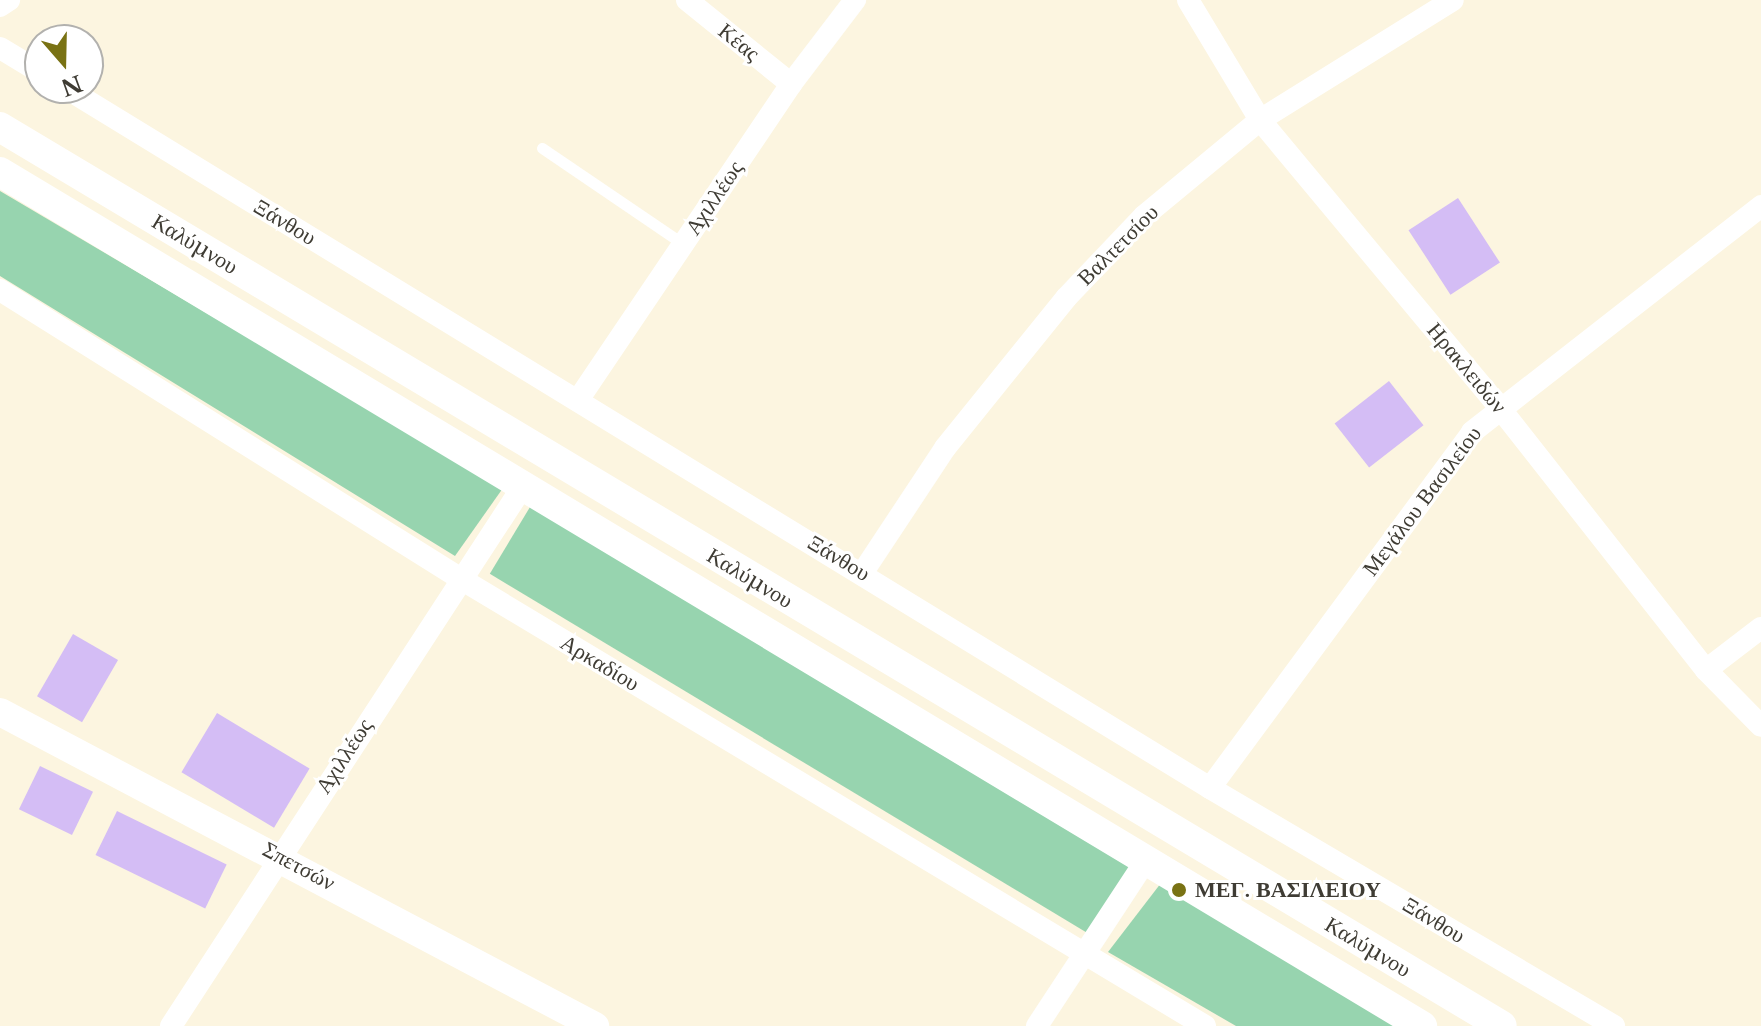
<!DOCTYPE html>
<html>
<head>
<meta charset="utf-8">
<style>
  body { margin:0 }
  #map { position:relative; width:1761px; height:1026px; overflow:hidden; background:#fcf5e0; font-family:"Libre Baskerville",serif }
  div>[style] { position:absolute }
  .green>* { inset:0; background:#97d4af; transform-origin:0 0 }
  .building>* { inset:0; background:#d4bdf5; transform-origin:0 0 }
  .service>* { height:11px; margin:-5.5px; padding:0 5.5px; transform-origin:5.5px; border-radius:5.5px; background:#fff }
  .minor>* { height:22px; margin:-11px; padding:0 11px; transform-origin:11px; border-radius:11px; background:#fff }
  .tertiary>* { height:28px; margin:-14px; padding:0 14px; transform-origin:14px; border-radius:14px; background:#fff }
  .secondary>* { height:30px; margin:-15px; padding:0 15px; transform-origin:15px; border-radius:15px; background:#fff }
  .dots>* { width:22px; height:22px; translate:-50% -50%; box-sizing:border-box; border:4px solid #fff; border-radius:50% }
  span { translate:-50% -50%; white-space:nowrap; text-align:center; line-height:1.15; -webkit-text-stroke:6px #fff; paint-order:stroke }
  .street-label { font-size:22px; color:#3f3c34 }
  .poi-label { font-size:22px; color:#3f3c34; font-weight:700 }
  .left { translate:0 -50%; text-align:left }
  .north { position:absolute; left:24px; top:24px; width:80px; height:80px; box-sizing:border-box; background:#fff; border:2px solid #b2b1ae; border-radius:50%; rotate:160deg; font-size:22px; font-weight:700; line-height:32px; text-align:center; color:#3f3c34 }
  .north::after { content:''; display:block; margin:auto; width:28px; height:36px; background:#797214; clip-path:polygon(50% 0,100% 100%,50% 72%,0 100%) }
</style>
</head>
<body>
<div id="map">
  <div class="green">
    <i style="clip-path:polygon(0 191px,503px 488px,455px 556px,0 276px)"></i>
    <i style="left:530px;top:507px;width:700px;height:78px;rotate:31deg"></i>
    <i style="clip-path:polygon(1161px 883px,1395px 1026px,1236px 1026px,1108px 952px)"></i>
  </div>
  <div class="building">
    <i style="left:1458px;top:198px;width:77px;height:59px;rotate:57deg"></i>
    <i style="left:1389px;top:381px;width:56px;height:69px;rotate:52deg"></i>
    <i style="left:73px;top:634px;width:52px;height:72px;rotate:30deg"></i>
    <i style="left:217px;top:713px;width:108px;height:69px;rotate:31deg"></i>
    <i style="left:40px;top:766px;width:59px;height:48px;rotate:26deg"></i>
    <i style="left:117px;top:811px;width:122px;height:49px;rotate:26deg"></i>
  </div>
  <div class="service">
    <i style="left:542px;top:148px;width:171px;rotate:34.2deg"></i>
  </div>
  <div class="minor">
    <i style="left:687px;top:0;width:134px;rotate:38.9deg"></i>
    <i style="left:1188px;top:0;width:140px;rotate:59deg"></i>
    <i style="left:1260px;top:120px;width:373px;rotate:50.2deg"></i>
    <i style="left:1499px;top:407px;width:335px;rotate:51.8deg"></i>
    <i style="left:1706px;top:670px;width:78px;rotate:45.5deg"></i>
    <i style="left:0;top:6px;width:11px;rotate:-34deg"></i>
    <i style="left:0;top:48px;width:47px;rotate:31deg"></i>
    <i style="left:66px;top:88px;width:1341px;rotate:31.46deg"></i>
    <i style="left:1210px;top:788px;width:469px;rotate:30.5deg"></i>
    <i style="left:0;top:290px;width:544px;rotate:32.08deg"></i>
    <i style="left:461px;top:579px;width:868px;rotate:31deg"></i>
    <i style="left:578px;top:400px;width:381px;rotate:-56deg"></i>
    <i style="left:791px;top:84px;width:106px;rotate:-52.7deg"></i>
    <i style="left:863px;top:572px;width:149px;rotate:-56.5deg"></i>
    <i style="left:945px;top:448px;width:193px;rotate:-51.1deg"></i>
    <i style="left:1066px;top:298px;width:113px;rotate:-46.4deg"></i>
    <i style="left:1144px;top:216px;width:151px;rotate:-39.6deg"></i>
    <i style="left:1260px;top:120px;width:227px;rotate:-31.9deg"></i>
    <i style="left:1706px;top:670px;width:69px;rotate:-37.4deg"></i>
    <i style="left:1210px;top:788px;width:442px;rotate:-53.6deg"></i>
    <i style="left:1472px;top:432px;width:367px;rotate:-38deg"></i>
    <i style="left:171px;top:1026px;width:641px;rotate:-56.9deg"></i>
    <i style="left:1037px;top:1026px;width:199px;rotate:-56.7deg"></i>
  </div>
  <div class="tertiary">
    <i style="left:0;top:712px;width:673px;rotate:27.82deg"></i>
  </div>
  <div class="secondary">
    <i style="left:0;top:127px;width:1750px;rotate:30.9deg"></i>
    <i style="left:0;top:172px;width:1659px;rotate:30.99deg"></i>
  </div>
  <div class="dots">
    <i style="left:1179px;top:890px;background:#797214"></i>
  </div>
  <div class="street-label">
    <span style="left:739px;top:42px;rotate:39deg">Κέας</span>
    <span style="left:714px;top:198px;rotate:-56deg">Αχιλλέως</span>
    <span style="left:285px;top:222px;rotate:31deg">Ξάνθου</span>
    <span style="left:195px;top:244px;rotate:31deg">Καλύμνου</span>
    <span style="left:1118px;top:245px;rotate:-45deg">Βαλτετσίου</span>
    <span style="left:1467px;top:368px;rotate:50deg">Ηρακλειδών</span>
    <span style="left:1422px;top:501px;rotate:-53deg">Μεγάλου Βασιλείου</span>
    <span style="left:839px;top:558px;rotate:31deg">Ξάνθου</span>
    <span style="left:750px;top:578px;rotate:31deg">Καλύμνου</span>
    <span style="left:600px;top:663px;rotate:31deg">Αρκαδίου</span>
    <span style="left:344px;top:756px;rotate:-57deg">Αχιλλέως</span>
    <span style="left:299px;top:866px;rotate:28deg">Σπετσών</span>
    <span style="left:1434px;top:920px;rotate:31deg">Ξάνθου</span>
    <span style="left:1368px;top:947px;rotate:31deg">Καλύμνου</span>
  </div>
  <div class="poi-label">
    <span class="left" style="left:1195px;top:890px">ΜΕΓ. ΒΑΣΙΛΕΙΟΥ</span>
  </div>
  <div class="north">N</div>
</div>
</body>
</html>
